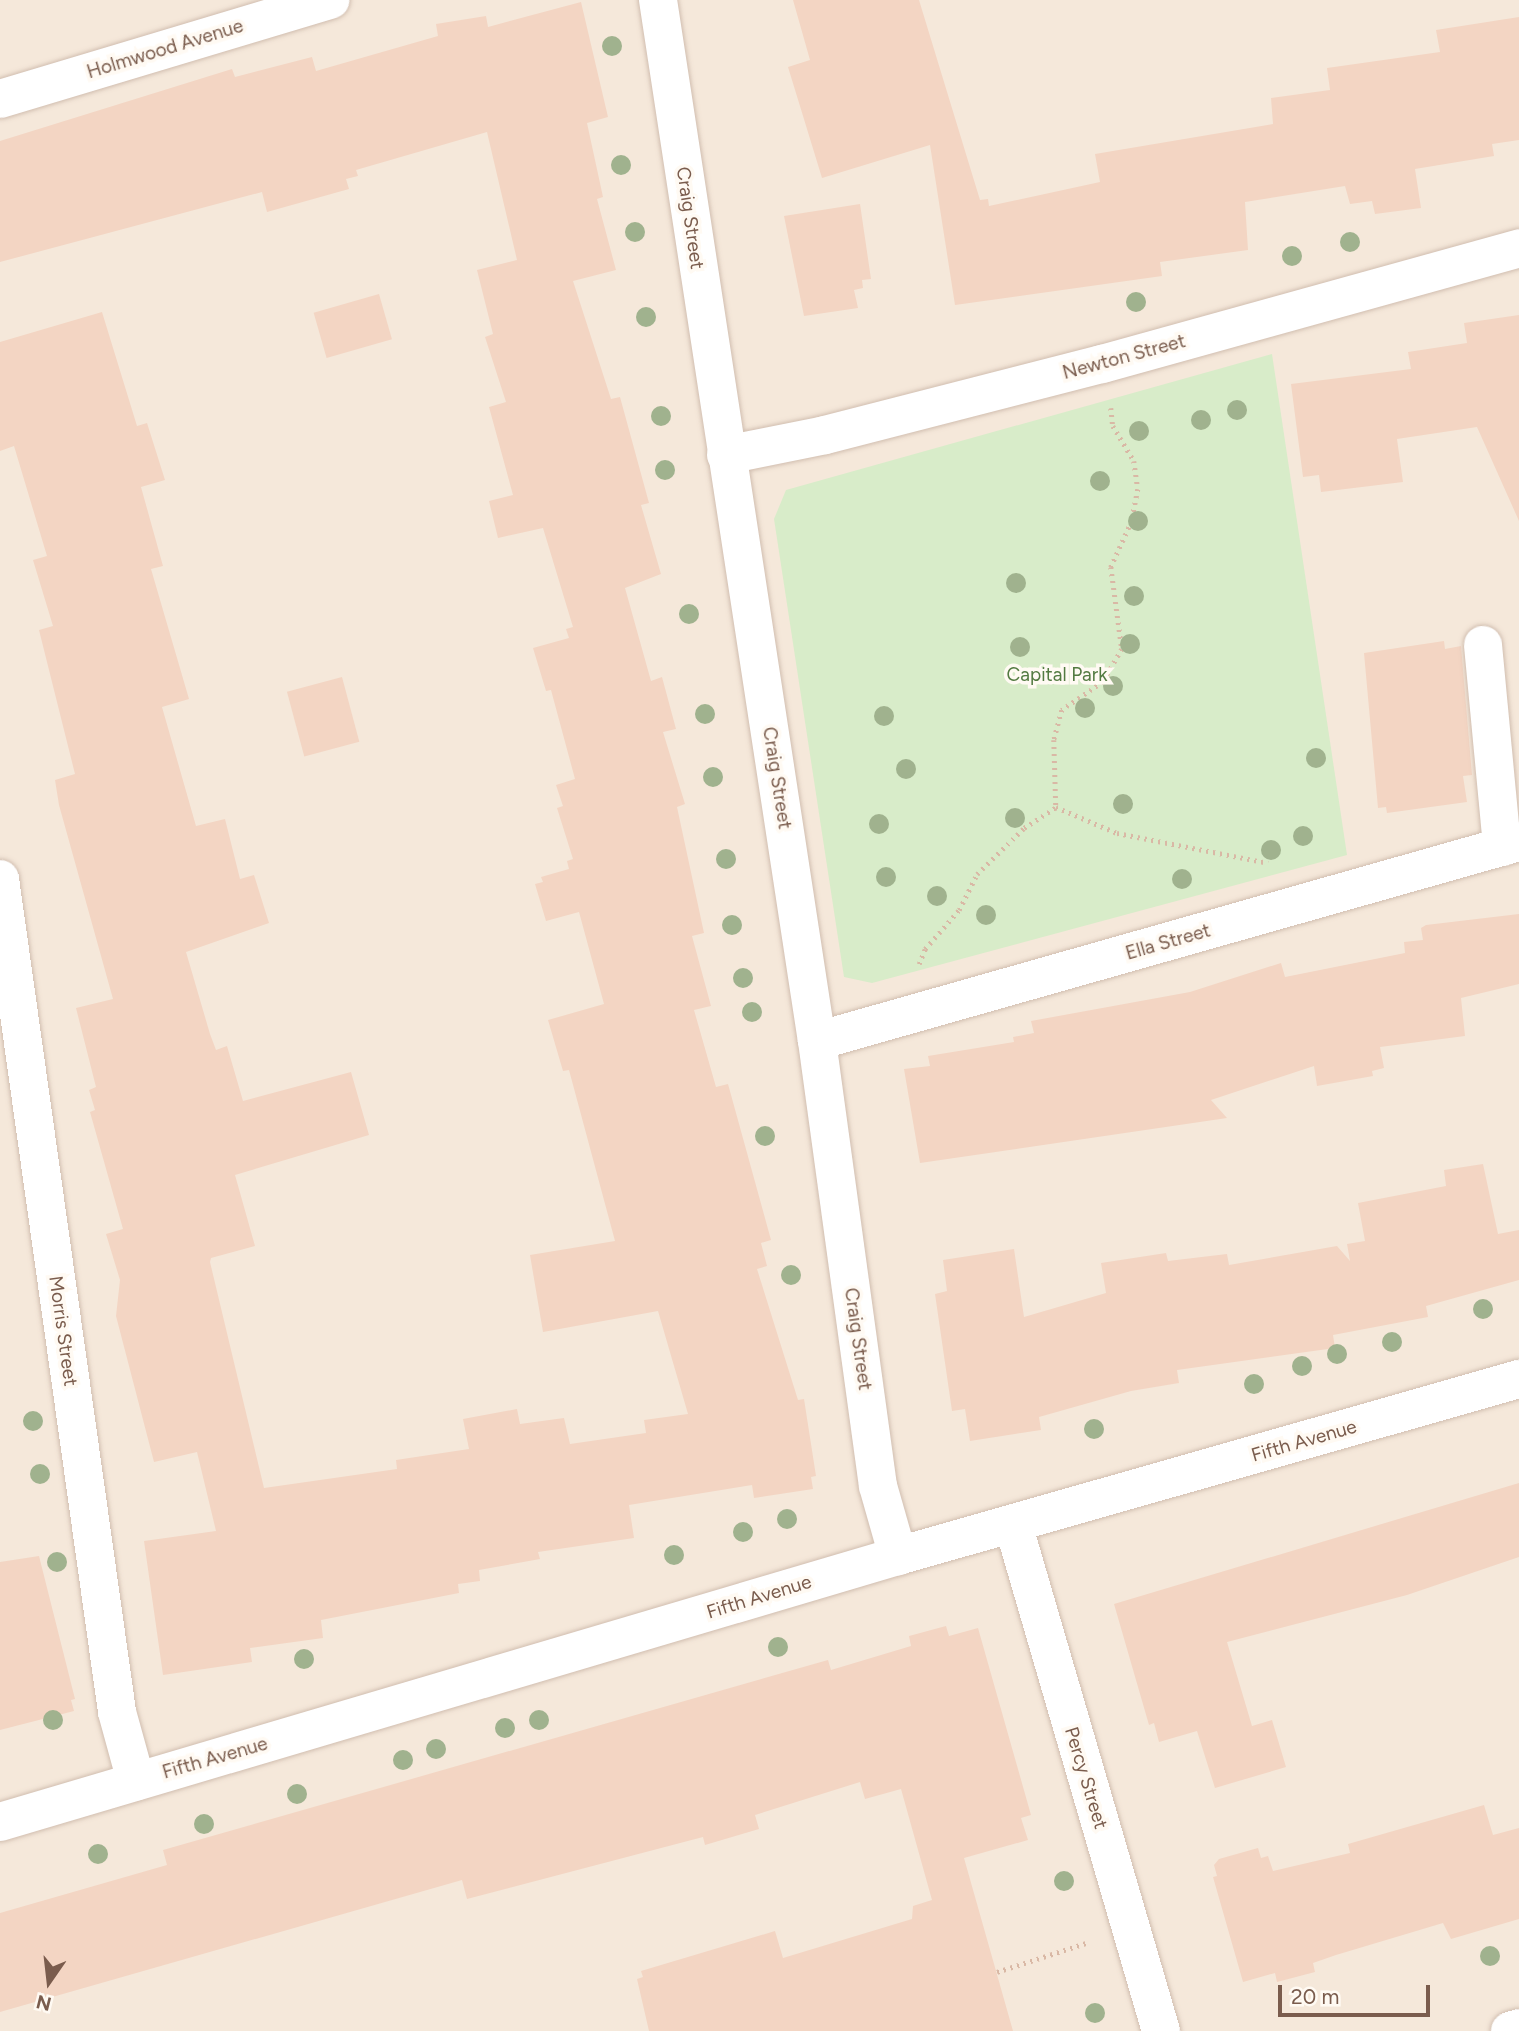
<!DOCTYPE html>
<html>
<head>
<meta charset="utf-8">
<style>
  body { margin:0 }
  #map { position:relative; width:1519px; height:2031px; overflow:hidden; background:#fdf6ec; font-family:Figtree,sans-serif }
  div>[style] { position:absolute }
  .residential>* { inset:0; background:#f5e8da; transform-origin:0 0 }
  .green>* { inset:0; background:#d8ecc9 }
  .building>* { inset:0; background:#f3d5c3; transform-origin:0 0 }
  .path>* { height:4.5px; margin-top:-2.25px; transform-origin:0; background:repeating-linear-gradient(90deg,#d9b8a5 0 2px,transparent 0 7px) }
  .roads { filter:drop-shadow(0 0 2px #d1beb0) drop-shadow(0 0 2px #d1beb0) }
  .street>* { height:38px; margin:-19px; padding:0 19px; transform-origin:19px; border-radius:19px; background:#fff }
  .secondary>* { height:38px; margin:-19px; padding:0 19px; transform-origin:19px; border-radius:19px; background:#fff }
  .trees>* { width:20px; height:20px; margin:-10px; border-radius:50%; background:#a0b28e }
  span { translate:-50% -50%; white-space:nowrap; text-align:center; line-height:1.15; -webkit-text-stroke:7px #fffaf3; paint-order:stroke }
  .street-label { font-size:19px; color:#7a5c4d }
  .park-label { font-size:19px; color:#537a41 }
  .north { position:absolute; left:14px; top:1947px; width:70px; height:70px; -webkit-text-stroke:5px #fffaf3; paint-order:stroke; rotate:194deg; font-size:19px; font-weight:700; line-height:28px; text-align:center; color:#7a5c4d }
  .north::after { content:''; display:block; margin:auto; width:24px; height:32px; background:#7a5c4d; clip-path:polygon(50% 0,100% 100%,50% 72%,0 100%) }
  .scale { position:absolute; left:1278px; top:1985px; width:152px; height:32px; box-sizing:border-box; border:4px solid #7a5c4d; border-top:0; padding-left:9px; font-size:21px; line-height:24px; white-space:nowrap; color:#7a5c4d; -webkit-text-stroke:5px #fffaf3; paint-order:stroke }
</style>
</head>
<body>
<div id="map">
  <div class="residential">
    <i style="left:0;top:0;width:1519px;height:2031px"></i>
  </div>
  <div class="green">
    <i style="clip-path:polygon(1272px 354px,1347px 855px,872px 983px,844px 977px,774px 519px,786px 490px)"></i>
  </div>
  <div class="building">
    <i style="clip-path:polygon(793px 0,919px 0,980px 200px,988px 199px,989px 206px,1100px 182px,1095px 154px,1273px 124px,1271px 98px,1330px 90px,1327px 68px,1440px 52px,1436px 30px,1519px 17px,1519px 140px,1492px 144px,1494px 156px,1415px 169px,1421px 208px,1375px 214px,1372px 201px,1350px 204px,1345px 186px,1245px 202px,1248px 250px,1160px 262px,1162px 276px,955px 305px,930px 145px,822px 178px,788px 67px,810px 60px)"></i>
    <i style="clip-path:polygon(581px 2px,608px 117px,587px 123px,603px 197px,597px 199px,616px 270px,573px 281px,611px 399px,620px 397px,649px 503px,641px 505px,661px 574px,625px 588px,651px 681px,662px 677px,676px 729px,663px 732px,685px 804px,677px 807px,704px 933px,692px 936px,711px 1006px,694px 1010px,716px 1087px,728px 1084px,771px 1240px,761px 1243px,767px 1266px,757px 1269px,798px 1400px,804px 1399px,816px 1476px,811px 1477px,813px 1489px,754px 1498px,752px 1485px,629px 1505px,634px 1538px,538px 1552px,540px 1559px,479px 1570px,480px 1581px,458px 1584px,459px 1593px,321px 1620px,323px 1638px,250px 1648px,252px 1662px,163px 1675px,144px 1541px,216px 1531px,197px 1452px,154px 1462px,116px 1316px,120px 1280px,106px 1234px,123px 1229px,90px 1112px,95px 1110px,89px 1090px,96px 1087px,76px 1008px,113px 999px,59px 805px,55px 780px,75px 774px,39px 630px,53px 626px,33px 560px,47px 556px,14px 446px,0 451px,0 342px,102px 312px,137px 426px,147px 423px,165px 480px,141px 487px,163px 566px,151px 569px,189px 699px,162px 707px,196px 826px,225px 819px,240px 879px,254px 875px,269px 923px,186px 952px,210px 1034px,216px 1050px,227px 1046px,243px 1101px,351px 1072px,369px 1135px,235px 1175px,255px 1246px,211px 1258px,210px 1262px,264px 1488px,397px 1469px,396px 1460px,469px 1449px,463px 1419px,517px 1409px,520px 1424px,564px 1418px,570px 1444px,646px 1433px,644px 1420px,688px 1414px,658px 1311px,543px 1332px,530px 1255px,615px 1241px,569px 1070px,563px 1071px,548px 1020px,604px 1004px,579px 912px,546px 921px,535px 884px,543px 882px,541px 877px,569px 869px,567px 861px,573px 859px,557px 808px,563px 806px,556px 785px,575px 779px,551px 690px,546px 691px,533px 648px,569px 638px,566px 629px,573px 627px,543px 528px,498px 538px,489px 501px,513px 495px,489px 407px,506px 402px,485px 337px,493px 334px,477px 270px,517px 260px,487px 132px,356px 170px,358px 176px,346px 179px,349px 189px,267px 212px,262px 192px,0 262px,0 141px,232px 69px,235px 77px,312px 57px,316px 71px,438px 36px,436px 24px,486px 16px,488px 27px)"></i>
    <i style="clip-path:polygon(860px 204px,871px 279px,862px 280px,863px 288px,854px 290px,858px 308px,804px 316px,784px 216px)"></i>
    <i style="left:379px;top:294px;width:47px;height:68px;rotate:74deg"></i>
    <i style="clip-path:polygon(1519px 315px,1519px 521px,1477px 427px,1397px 439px,1403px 482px,1321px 492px,1319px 475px,1303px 477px,1291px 384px,1411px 369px,1408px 352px,1467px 343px,1464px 323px)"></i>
    <i style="clip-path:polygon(1444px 641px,1445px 649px,1461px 646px,1472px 775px,1463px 776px,1467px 802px,1387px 813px,1386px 807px,1378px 808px,1364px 653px)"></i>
    <i style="left:342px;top:677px;width:67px;height:57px;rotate:75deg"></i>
    <i style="clip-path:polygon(1519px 914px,1519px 984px,1461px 998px,1465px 1036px,1380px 1047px,1384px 1068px,1372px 1071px,1373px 1076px,1317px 1086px,1314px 1066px,1211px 1100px,1227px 1118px,920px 1163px,904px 1069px,930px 1066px,928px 1056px,1014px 1042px,1013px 1037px,1034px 1033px,1031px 1021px,1190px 992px,1281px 963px,1285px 977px,1405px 953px,1404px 942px,1423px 940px,1421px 928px,1426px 925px)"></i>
    <i style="clip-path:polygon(1483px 1164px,1498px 1234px,1519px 1230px,1519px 1280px,1426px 1306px,1428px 1317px,1333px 1335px,1335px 1348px,1177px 1370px,1179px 1383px,1131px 1391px,1039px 1417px,1041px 1430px,970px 1441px,965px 1409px,952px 1411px,935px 1294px,947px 1291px,943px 1260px,1014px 1249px,1024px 1317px,1106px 1293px,1101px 1263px,1166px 1253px,1168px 1261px,1227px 1254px,1229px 1265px,1337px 1246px,1350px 1261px,1347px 1244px,1365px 1241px,1358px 1203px,1446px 1186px,1444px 1170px)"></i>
    <i style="clip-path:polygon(1519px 1483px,1519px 1557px,1407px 1595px,1227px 1642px,1252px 1726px,1272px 1720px,1286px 1767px,1215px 1788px,1197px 1731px,1159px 1742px,1154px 1723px,1149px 1725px,1114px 1604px)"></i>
    <i style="clip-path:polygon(39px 1556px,75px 1699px,71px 1700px,74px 1711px,0 1730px,0 1562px)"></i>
    <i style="clip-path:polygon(946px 1626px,949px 1636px,978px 1628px,1031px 1815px,1021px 1818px,1028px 1840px,964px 1858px,1013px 2031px,649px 2031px,637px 1979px,643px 1977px,641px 1971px,775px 1931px,783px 1958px,912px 1919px,913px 1906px,932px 1900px,901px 1789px,865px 1799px,860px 1782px,755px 1815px,759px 1829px,705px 1845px,703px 1837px,467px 1899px,462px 1880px,0 2012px,0 1913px,167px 1865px,163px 1850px,828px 1660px,831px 1670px,911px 1646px,909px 1636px)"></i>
    <i style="clip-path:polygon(1484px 1805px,1493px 1835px,1519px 1828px,1519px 1919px,1451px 1939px,1443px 1923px,1336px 1955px,1313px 1963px,1315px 1972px,1277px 1982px,1275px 1973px,1243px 1982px,1213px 1877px,1217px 1876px,1214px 1865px,1219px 1859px,1258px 1848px,1261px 1858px,1268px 1856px,1273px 1871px,1350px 1853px,1348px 1844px)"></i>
  </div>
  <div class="path">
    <i style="left:1111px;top:408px;width:18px;rotate:84deg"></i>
    <i style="left:1113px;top:426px;width:41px;rotate:59deg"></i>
    <i style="left:1134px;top:461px;width:28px;rotate:82deg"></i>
    <i style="left:1138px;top:489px;width:33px;rotate:101deg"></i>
    <i style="left:1132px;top:521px;width:51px;rotate:114.5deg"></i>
    <i style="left:1111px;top:567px;width:83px;rotate:82.4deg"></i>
    <i style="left:1122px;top:649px;width:38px;rotate:120deg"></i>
    <i style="left:1103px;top:682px;width:50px;rotate:145.7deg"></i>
    <i style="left:1062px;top:710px;width:31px;rotate:105deg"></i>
    <i style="left:1054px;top:740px;width:67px;rotate:88.3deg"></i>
    <i style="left:1056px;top:807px;width:66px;rotate:23.1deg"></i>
    <i style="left:1117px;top:833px;width:154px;rotate:11.2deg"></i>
    <i style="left:919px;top:964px;width:16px;rotate:-68deg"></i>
    <i style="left:925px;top:949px;width:52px;rotate:-48.9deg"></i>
    <i style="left:959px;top:910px;width:40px;rotate:-63.4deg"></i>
    <i style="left:977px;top:874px;width:66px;rotate:-44.4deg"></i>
    <i style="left:1024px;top:828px;width:38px;rotate:-33deg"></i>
    <i style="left:997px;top:1972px;width:94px;rotate:-18deg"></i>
  </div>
  <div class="roads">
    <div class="street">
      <i style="left:658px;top:0;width:1053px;rotate:81.32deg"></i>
      <i style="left:817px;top:1041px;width:449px;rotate:82.2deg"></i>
      <i style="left:878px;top:1486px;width:73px;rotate:74.1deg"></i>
      <i style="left:0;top:99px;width:345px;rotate:-16.7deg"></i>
      <i style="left:726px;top:455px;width:101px;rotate:-11.4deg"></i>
      <i style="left:825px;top:435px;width:286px;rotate:-14.4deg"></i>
      <i style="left:1102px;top:364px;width:433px;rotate:-15.5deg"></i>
      <i style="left:1483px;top:645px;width:203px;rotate:84.6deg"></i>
      <i style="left:0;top:879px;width:841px;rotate:82deg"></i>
      <i style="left:117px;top:1712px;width:72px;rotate:74.6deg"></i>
      <i style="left:817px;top:1041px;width:730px;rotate:-15.83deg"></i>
      <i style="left:1013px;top:1524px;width:528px;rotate:73.73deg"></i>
      <i style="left:1510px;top:2031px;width:9px;rotate:-18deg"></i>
    </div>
    <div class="secondary">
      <i style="left:0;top:1822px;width:937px;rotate:-16.5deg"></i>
      <i style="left:898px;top:1556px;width:646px;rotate:-15.91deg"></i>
    </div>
  </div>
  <div class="trees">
    <i style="left:612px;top:46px"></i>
    <i style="left:621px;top:165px"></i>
    <i style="left:635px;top:232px"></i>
    <i style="left:1350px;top:242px"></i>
    <i style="left:1292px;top:256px"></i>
    <i style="left:1136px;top:302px"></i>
    <i style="left:646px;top:317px"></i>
    <i style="left:1237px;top:410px"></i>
    <i style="left:661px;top:416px"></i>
    <i style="left:1201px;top:420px"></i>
    <i style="left:1139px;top:431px"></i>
    <i style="left:665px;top:470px"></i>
    <i style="left:1100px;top:481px"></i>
    <i style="left:1138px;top:521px"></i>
    <i style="left:1016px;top:583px"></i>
    <i style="left:1134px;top:596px"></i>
    <i style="left:689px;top:614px"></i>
    <i style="left:1130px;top:644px"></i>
    <i style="left:1020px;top:647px"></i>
    <i style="left:1113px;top:686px"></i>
    <i style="left:1085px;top:708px"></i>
    <i style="left:705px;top:714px"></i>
    <i style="left:884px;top:716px"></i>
    <i style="left:1316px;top:758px"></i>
    <i style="left:906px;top:769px"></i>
    <i style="left:713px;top:777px"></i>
    <i style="left:1123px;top:804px"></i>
    <i style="left:1015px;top:818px"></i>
    <i style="left:879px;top:824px"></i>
    <i style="left:1303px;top:836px"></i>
    <i style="left:1271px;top:850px"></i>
    <i style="left:726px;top:859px"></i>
    <i style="left:886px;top:877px"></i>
    <i style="left:1182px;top:879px"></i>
    <i style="left:937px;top:896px"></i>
    <i style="left:986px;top:915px"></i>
    <i style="left:732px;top:925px"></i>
    <i style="left:743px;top:978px"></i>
    <i style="left:752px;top:1012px"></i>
    <i style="left:765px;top:1136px"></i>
    <i style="left:791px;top:1275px"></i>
    <i style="left:1483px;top:1309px"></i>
    <i style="left:1392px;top:1342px"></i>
    <i style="left:1337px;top:1354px"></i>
    <i style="left:1302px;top:1366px"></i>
    <i style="left:1254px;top:1384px"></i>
    <i style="left:33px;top:1421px"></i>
    <i style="left:1094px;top:1429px"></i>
    <i style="left:40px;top:1474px"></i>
    <i style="left:787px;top:1519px"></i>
    <i style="left:743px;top:1532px"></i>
    <i style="left:674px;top:1555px"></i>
    <i style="left:57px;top:1562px"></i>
    <i style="left:778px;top:1647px"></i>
    <i style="left:304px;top:1659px"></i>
    <i style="left:53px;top:1720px"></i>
    <i style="left:539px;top:1720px"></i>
    <i style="left:505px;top:1728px"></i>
    <i style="left:436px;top:1749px"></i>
    <i style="left:403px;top:1760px"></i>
    <i style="left:297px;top:1794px"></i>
    <i style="left:204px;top:1824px"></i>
    <i style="left:98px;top:1854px"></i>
    <i style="left:1064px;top:1881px"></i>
    <i style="left:1490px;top:1956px"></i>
    <i style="left:1095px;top:2013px"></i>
  </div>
  <div class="street-label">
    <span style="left:165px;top:49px;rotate:-17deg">Holmwood Avenue</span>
    <span style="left:690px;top:218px;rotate:82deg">Craig Street</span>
    <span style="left:1124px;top:357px;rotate:-15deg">Newton Street</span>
    <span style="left:777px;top:778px;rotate:81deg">Craig Street</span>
    <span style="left:1168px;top:942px;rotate:-16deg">Ella Street</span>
    <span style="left:63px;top:1331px;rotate:82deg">Morris Street</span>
    <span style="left:858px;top:1339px;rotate:82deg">Craig Street</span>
    <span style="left:1304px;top:1441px;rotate:-16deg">Fifth Avenue</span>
    <span style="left:759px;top:1597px;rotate:-17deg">Fifth Avenue</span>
    <span style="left:215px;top:1758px;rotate:-16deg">Fifth Avenue</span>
    <span style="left:1086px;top:1778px;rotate:73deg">Percy Street</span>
  </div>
  <div class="park-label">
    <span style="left:1057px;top:675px">Capital Park</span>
  </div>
  <div class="north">N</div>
  <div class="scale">20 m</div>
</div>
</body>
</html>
